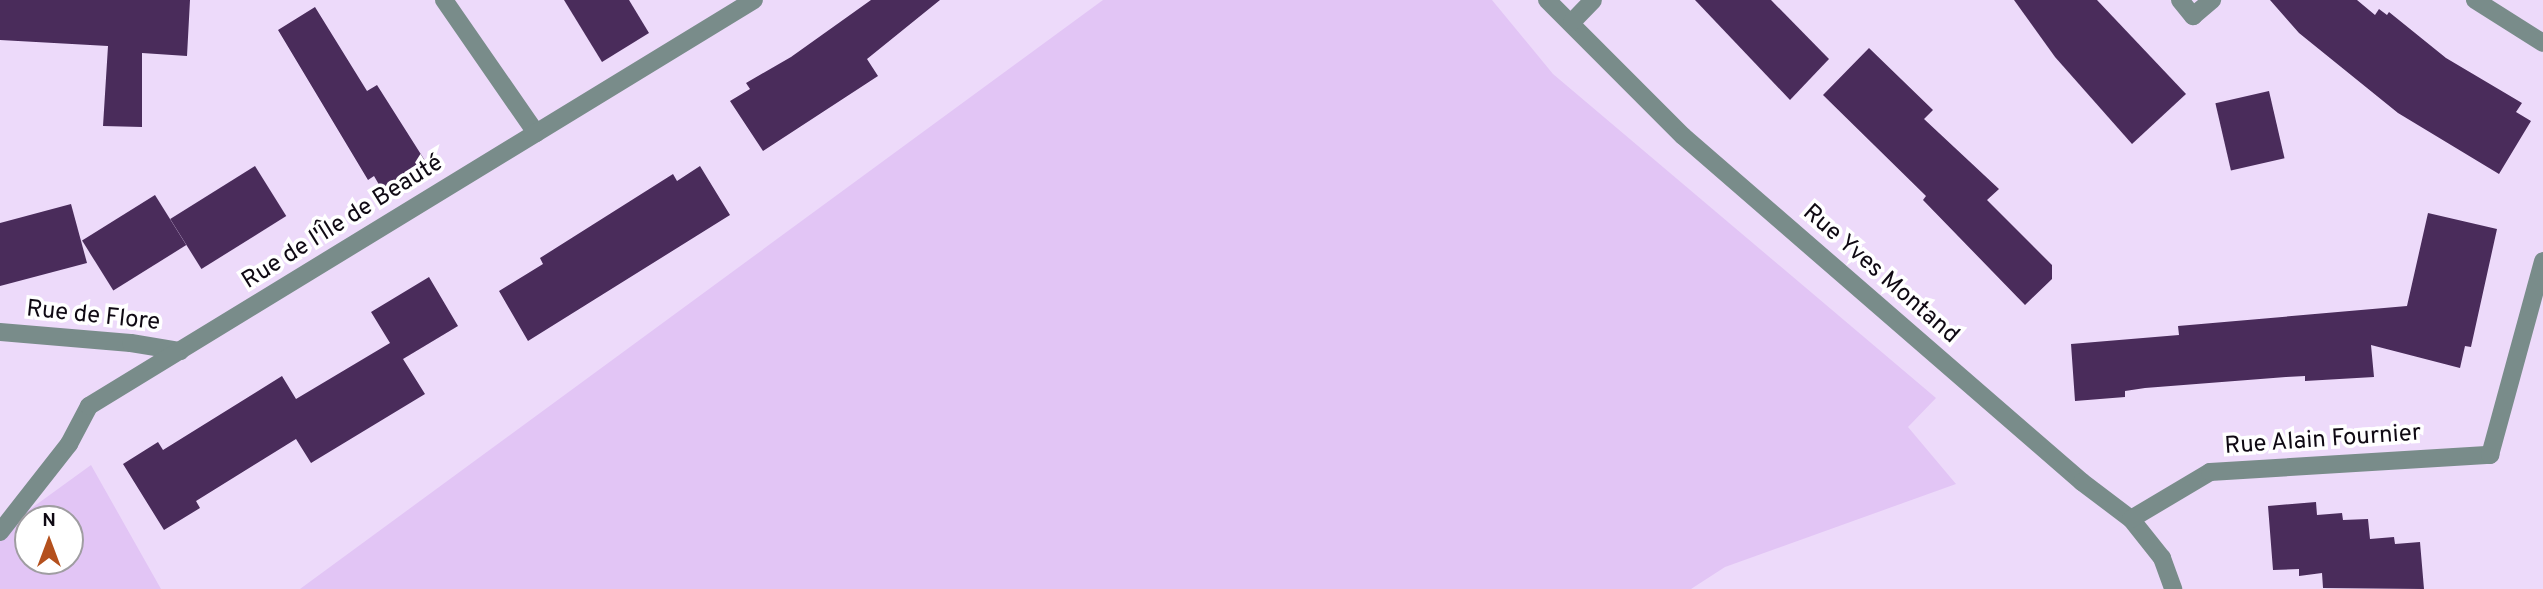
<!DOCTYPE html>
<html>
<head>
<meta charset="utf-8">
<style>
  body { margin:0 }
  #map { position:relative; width:2543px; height:589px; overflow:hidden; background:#eddafa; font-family:Overpass,sans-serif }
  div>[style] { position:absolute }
  .green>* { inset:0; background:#e2c5f5 }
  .building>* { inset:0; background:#4a2c5b; transform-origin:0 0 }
  .minor>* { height:18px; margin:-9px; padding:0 9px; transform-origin:9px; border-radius:9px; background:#798c8a }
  span { translate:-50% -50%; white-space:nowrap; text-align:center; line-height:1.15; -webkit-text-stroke:7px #fff; paint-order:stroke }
  .street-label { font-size:24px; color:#0f0913 }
  .north { position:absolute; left:14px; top:505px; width:70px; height:70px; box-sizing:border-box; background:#fff; border:2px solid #9f9da1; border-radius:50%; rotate:0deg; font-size:19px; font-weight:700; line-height:28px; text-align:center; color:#0f0913 }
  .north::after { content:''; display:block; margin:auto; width:24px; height:32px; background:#b4501d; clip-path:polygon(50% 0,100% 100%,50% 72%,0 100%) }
</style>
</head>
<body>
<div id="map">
  <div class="green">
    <i style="clip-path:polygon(1103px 0,1492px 0,1553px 74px,1936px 398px,1908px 427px,1956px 484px,1725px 567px,1691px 589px,300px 589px)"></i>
    <i style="clip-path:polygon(evenodd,91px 465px,161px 589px,0 589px,0 531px,91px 465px,28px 519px,70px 519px,70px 561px,28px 561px,28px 519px)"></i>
  </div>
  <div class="building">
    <i style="clip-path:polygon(0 0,190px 0,187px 56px,142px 53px,142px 127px,103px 126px,108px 46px,0 40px)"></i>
    <i style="clip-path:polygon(564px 0,629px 0,649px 33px,602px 62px)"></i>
    <i style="clip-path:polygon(871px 0,940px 0,867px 59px,878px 76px,763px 151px,730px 101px,750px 89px,746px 83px,791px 57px)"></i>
    <i style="clip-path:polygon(1695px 0,1771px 0,1829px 59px,1790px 100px)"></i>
    <i style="clip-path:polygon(2014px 0,2097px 0,2186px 94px,2132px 144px,2055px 57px)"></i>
    <i style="clip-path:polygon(2270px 0,2357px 0,2375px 15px,2379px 9px,2387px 15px,2389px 12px,2446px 58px,2522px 103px,2516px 112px,2531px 121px,2499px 174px,2398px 113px,2299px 33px)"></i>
    <i style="clip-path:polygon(315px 7px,367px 91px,377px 85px,429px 167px,385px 195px,374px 176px,368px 180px,278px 30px)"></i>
    <i style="clip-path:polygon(1869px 48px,1933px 110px,1924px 119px,1999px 189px,1987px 200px,2052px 265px,2052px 279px,2025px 305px,1923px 200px,1926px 196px,1823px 95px)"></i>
    <i style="left:2269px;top:91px;width:69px;height:55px;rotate:77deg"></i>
    <i style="left:255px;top:166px;width:59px;height:100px;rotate:58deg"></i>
    <i style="clip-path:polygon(700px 166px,730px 215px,528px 341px,499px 291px,543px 264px,540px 258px,673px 174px,677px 181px)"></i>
    <i style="left:155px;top:195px;width:59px;height:86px;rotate:58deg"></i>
    <i style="clip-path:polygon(71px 204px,87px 263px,0 286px,0 223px)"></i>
    <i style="clip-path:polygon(2428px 213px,2497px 229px,2471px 347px,2465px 346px,2460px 368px,2371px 345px,2374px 377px,2305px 381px,2305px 376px,2286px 377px,2145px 388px,2125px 391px,2125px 397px,2075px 401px,2071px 344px,2179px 335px,2178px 326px,2407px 306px)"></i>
    <i style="clip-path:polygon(429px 277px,458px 326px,403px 359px,425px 394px,311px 463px,296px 439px,196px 501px,200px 508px,164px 530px,123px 464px,158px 442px,163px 450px,282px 376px,296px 399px,390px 343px,371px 312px)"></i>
    <i style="clip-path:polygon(2316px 502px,2317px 515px,2342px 513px,2343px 520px,2368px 519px,2370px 539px,2394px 537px,2395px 544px,2420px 542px,2424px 589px,2323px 588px,2322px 573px,2299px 576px,2299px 569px,2273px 570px,2268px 506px)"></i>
  </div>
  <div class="minor">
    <i style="left:444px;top:0;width:162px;rotate:55.3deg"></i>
    <i style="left:1547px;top:0;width:192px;rotate:45deg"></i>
    <i style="left:1683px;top:136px;width:528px;rotate:40.93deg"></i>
    <i style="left:2082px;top:482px;width:61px;rotate:37.1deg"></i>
    <i style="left:2131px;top:519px;width:50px;rotate:51.5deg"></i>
    <i style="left:2162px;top:558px;width:33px;rotate:70deg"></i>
    <i style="left:2180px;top:0;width:21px;rotate:51deg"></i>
    <i style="left:2193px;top:16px;width:25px;rotate:-40deg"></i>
    <i style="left:2475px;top:0;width:80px;rotate:32.3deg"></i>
    <i style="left:1572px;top:22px;width:30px;rotate:-46deg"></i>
    <i style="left:0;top:332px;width:131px;rotate:4.8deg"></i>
    <i style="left:131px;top:343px;width:50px;rotate:9.3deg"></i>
    <i style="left:2131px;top:519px;width:92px;rotate:-30.7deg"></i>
    <i style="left:2210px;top:472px;width:281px;rotate:-3.5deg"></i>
    <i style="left:2490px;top:455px;width:201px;rotate:-74.7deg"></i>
    <i style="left:0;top:532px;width:112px;rotate:-51.9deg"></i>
    <i style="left:69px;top:444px;width:43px;rotate:-62.2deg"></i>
    <i style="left:89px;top:406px;width:779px;rotate:-31.41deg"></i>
  </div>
  <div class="street-label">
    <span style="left:343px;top:223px;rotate:-32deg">Rue de l'Île de Beauté</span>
    <span style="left:1880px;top:275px;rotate:41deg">Rue Yves Montand</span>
    <span style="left:93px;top:317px;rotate:6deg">Rue de Flore</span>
    <span style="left:2323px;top:441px;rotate:-4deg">Rue Alain Fournier</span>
  </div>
  <div class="north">N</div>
</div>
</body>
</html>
